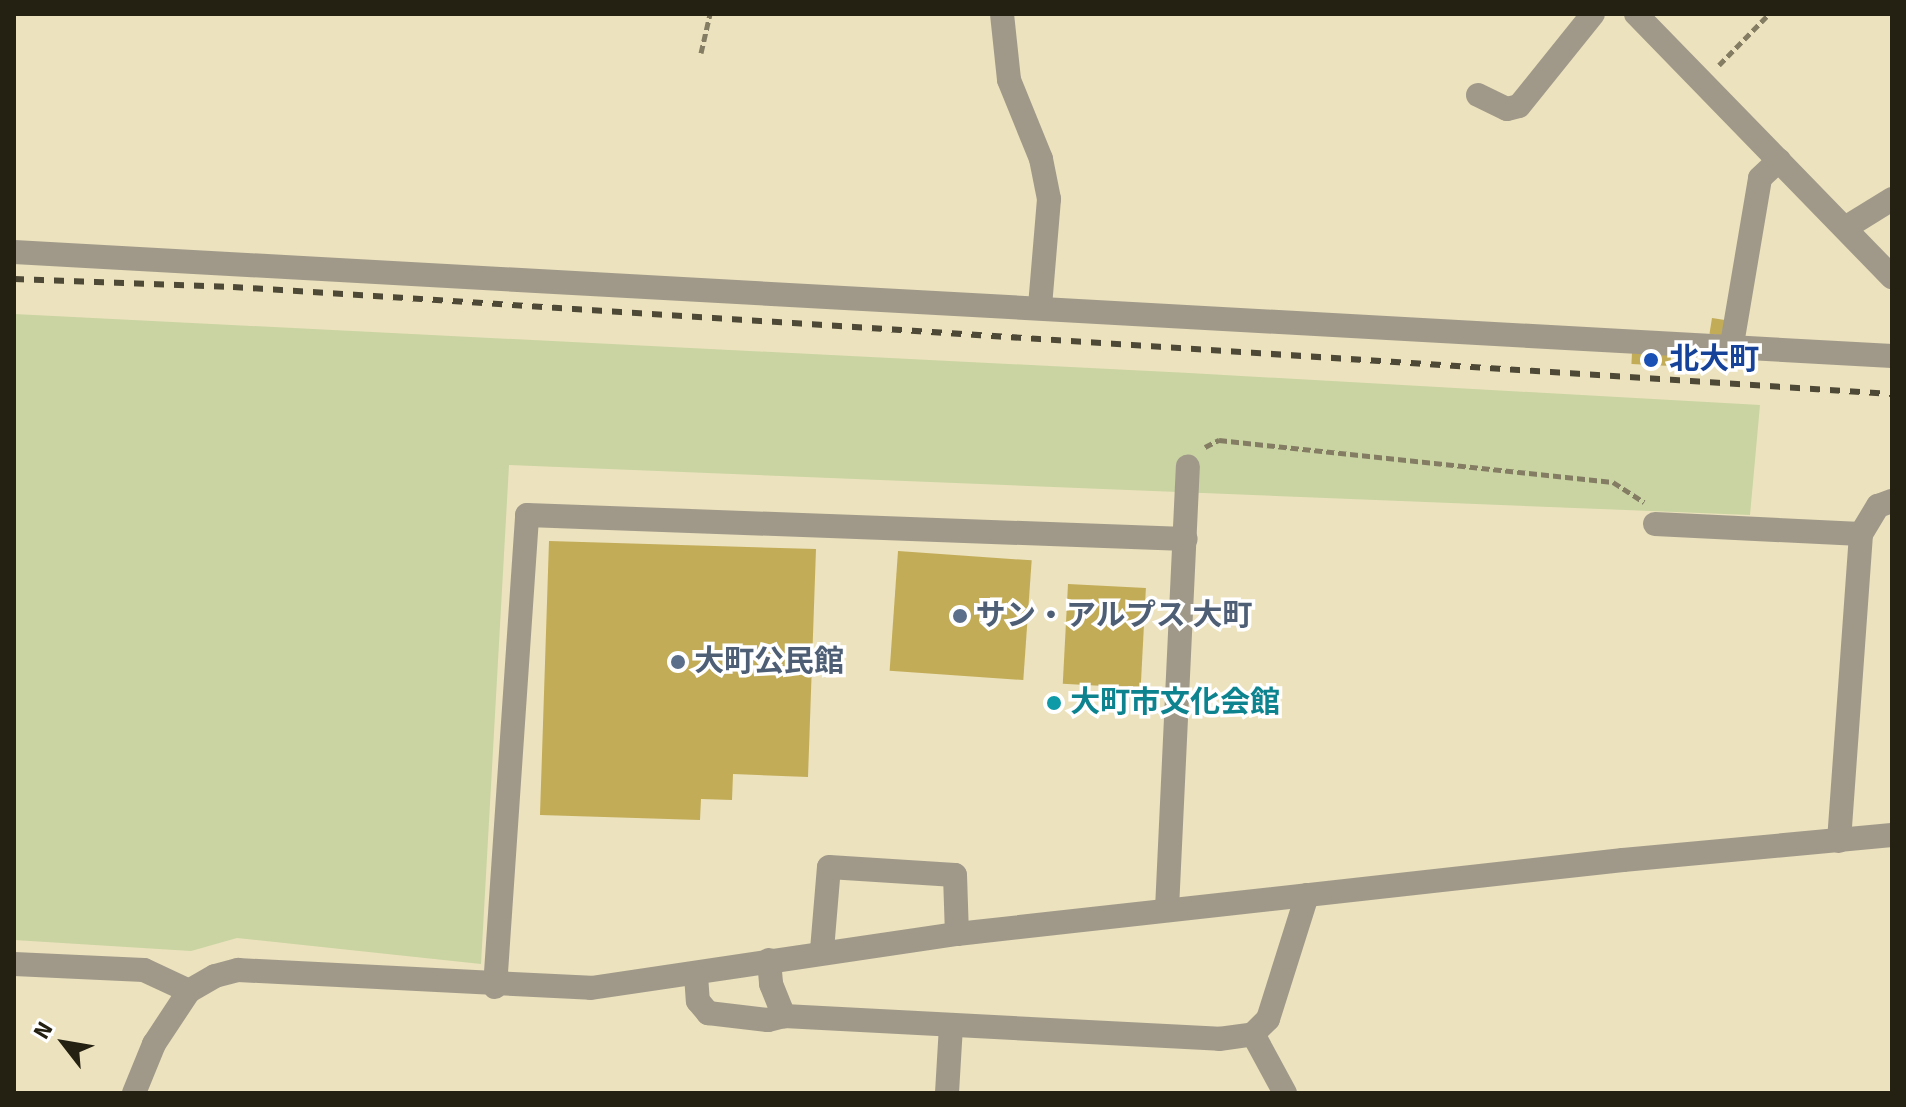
<!DOCTYPE html>
<html>
<head>
<meta charset="utf-8">
<style>
  body { margin:0 }
  #map { position:relative; width:1906px; height:1107px; overflow:hidden; background:#ece2bd; font-family:Signika,"Noto Sans JP",sans-serif }
  div>[style] { position:absolute }
  .green>* { inset:0; background:#c9d4a2 }
  .building>* { inset:0; background:#c2ac58; transform-origin:0 0 }
  .path>* { height:5px; margin-top:-2.5px; transform-origin:0; background:repeating-linear-gradient(90deg,#847d64 0 8px,transparent 0 12px) }
  .minor>* { height:24px; margin:-12px; padding:0 12px; transform-origin:12px; border-radius:12px; background:#a0998a }
  .rail>* { height:6px; margin-top:-3px; transform-origin:0; background:repeating-linear-gradient(90deg,#4e4836 0 10px,transparent 0 20px) }
  .dots>* { width:22px; height:22px; translate:-50% -50%; box-sizing:border-box; border:4px solid #fff; border-radius:50% }
  span { translate:-50% -50%; white-space:nowrap; text-align:center; line-height:1.15; -webkit-text-stroke:7px #fff; paint-order:stroke }
  .transit-label { font-size:30px; color:#164399; font-weight:700 }
  .left { translate:0 -50%; text-align:left }
  .service-label { font-size:30px; color:#4e5e75; font-weight:700 }
  .culture-label { font-size:30px; color:#0d838f; font-weight:700 }
  .frame { position:absolute; inset:0; border:16px solid #242012; pointer-events:none }
  .north { position:absolute; left:24px; top:1003px; width:80px; height:80px; -webkit-text-stroke:6px #fff; paint-order:stroke; rotate:301deg; font-size:22px; font-weight:700; line-height:32px; text-align:center; color:#242012 }
  .north::after { content:''; display:block; margin:auto; width:28px; height:36px; background:#242012; clip-path:polygon(50% 0,100% 100%,50% 72%,0 100%) }
</style>
</head>
<body>
<div id="map">
  <div class="green">
    <i style="clip-path:polygon(14px 314px,1189px 373px,1760px 405px,1750px 515px,509px 465px,481px 964px,237px 938px,191px 951px,14px 940px)"></i>
  </div>
  <div class="building">
    <i style="left:1712px;top:318px;width:13px;height:16px;rotate:9deg"></i>
    <i style="left:1632px;top:353px;width:39px;height:11px;rotate:3deg"></i>
    <i style="clip-path:polygon(549px 541px,816px 549px,808px 777px,733px 774px,732px 800px,701px 799px,700px 820px,540px 815px)"></i>
    <i style="left:898px;top:551px;width:134px;height:120px;rotate:4deg"></i>
    <i style="left:1068px;top:584px;width:78px;height:100px;rotate:3deg"></i>
  </div>
  <div class="path">
    <i style="left:701px;top:53px;width:40px;rotate:-77deg"></i>
    <i style="left:1719px;top:65px;width:71px;rotate:-45.6deg"></i>
    <i style="left:1205px;top:447px;width:16px;rotate:-27deg"></i>
    <i style="left:1219px;top:440px;width:396px;rotate:6.1deg"></i>
    <i style="left:1613px;top:482px;width:37px;rotate:33deg"></i>
  </div>
  <div class="minor">
    <i style="left:1002px;top:14px;width:66px;rotate:83.9deg"></i>
    <i style="left:1009px;top:80px;width:85px;rotate:67.9deg"></i>
    <i style="left:1041px;top:159px;width:41px;rotate:78.7deg"></i>
    <i style="left:1049px;top:199px;width:107px;rotate:94.8deg"></i>
    <i style="left:1636px;top:14px;width:367px;rotate:45.8deg"></i>
    <i style="left:1478px;top:95px;width:32px;rotate:26deg"></i>
    <i style="left:1507px;top:109px;width:12px;rotate:-14deg"></i>
    <i style="left:1519px;top:106px;width:118px;rotate:-51.2deg"></i>
    <i style="left:1845px;top:228px;width:55px;rotate:-31.7deg"></i>
    <i style="left:14px;top:252px;width:1881px;rotate:3.17deg"></i>
    <i style="left:1731px;top:350px;width:174px;rotate:-80.4deg"></i>
    <i style="left:1760px;top:178px;width:26px;rotate:-43deg"></i>
    <i style="left:1655px;top:524px;width:206px;rotate:2.8deg"></i>
    <i style="left:1839px;top:841px;width:308px;rotate:-85.9deg"></i>
    <i style="left:1861px;top:534px;width:33px;rotate:-59deg"></i>
    <i style="left:1878px;top:506px;width:15px;rotate:-20deg"></i>
    <i style="left:1167px;top:909px;width:443px;rotate:-87.3deg"></i>
    <i style="left:822px;top:950px;width:83px;rotate:-85.2deg"></i>
    <i style="left:829px;top:867px;width:126px;rotate:3.6deg"></i>
    <i style="left:955px;top:875px;width:59px;rotate:88.1deg"></i>
    <i style="left:769px;top:960px;width:24px;rotate:85deg"></i>
    <i style="left:771px;top:984px;width:35px;rotate:68deg"></i>
    <i style="left:784px;top:1016px;width:436px;rotate:3deg"></i>
    <i style="left:1219px;top:1039px;width:34px;rotate:-8deg"></i>
    <i style="left:1253px;top:1034px;width:21px;rotate:-45deg"></i>
    <i style="left:1268px;top:1019px;width:130px;rotate:-72.5deg"></i>
    <i style="left:14px;top:964px;width:130px;rotate:2.6deg"></i>
    <i style="left:144px;top:970px;width:50px;rotate:25deg"></i>
    <i style="left:696px;top:975px;width:26px;rotate:86deg"></i>
    <i style="left:698px;top:1001px;width:16px;rotate:50deg"></i>
    <i style="left:708px;top:1013px;width:60px;rotate:6.7deg"></i>
    <i style="left:768px;top:1020px;width:16px;rotate:-14deg"></i>
    <i style="left:495px;top:987px;width:473px;rotate:-86.1deg"></i>
    <i style="left:527px;top:515px;width:659px;rotate:2.09deg"></i>
    <i style="left:1253px;top:1034px;width:67px;rotate:61.5deg"></i>
    <i style="left:134px;top:1093px;width:53px;rotate:-67.8deg"></i>
    <i style="left:154px;top:1044px;width:64px;rotate:-56.6deg"></i>
    <i style="left:189px;top:991px;width:30px;rotate:-30deg"></i>
    <i style="left:215px;top:976px;width:24px;rotate:-15deg"></i>
    <i style="left:238px;top:970px;width:353px;rotate:2.9deg"></i>
    <i style="left:591px;top:988px;width:370px;rotate:-8.4deg"></i>
    <i style="left:957px;top:934px;width:670px;rotate:-6.34deg"></i>
    <i style="left:1623px;top:860px;width:270px;rotate:-5.3deg"></i>
    <i style="left:947px;top:1093px;width:68px;rotate:-86.6deg"></i>
  </div>
  <div class="rail">
    <i style="left:14px;top:279px;width:219px;rotate:2.1deg"></i>
    <i style="left:233px;top:287px;width:1662px;rotate:3.69deg"></i>
  </div>
  <div class="dots">
    <i style="left:1651px;top:360px;background:#1a4fb4"></i>
    <i style="left:960px;top:616px;background:#5c6f8a"></i>
    <i style="left:678px;top:662px;background:#5c6f8a"></i>
    <i style="left:1054px;top:703px;background:#0f9aa8"></i>
  </div>
  <div class="transit-label">
    <span class="left" style="left:1669px;top:360px">北大町</span>
  </div>
  <div class="service-label">
    <span class="left" style="left:976px;top:616px">サン・アルプス 大町</span>
    <span class="left" style="left:694px;top:662px">大町公民館</span>
  </div>
  <div class="culture-label">
    <span class="left" style="left:1070px;top:703px">大町市文化会館</span>
  </div>
  <div class="frame"></div>
  <div class="north">N</div>
</div>
</body>
</html>
